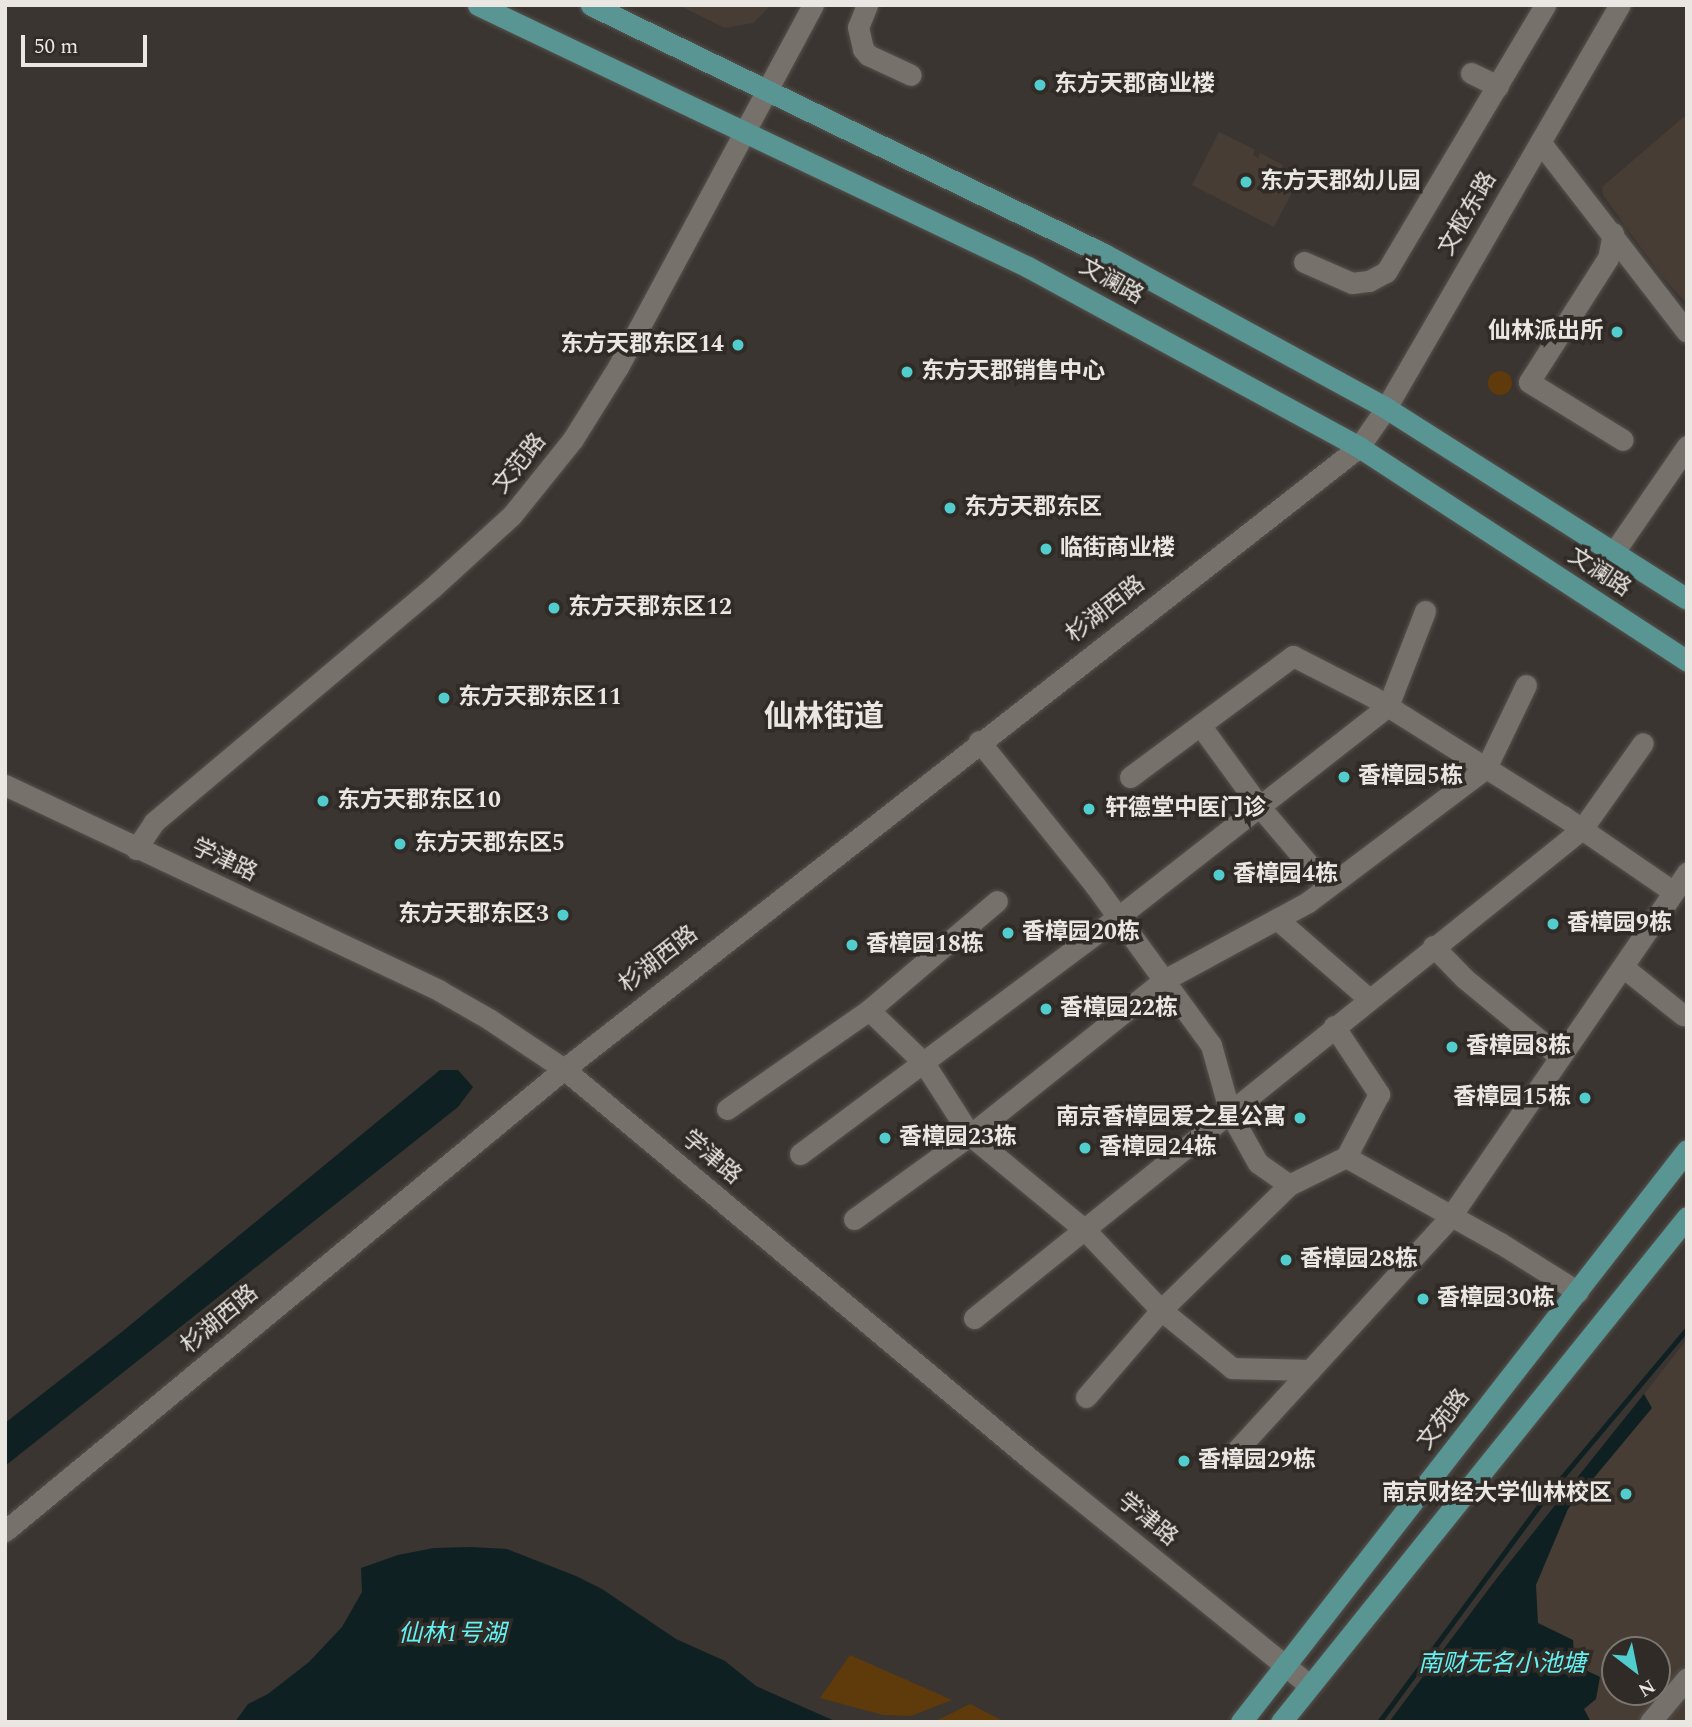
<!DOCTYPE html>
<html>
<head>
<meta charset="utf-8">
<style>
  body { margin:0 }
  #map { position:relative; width:1692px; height:1727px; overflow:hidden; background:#3a3530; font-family:Spectral,"Noto Sans SC",serif }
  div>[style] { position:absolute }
  .built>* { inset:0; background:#483d34 }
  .green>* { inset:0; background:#5f3a0b }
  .round { border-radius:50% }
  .water>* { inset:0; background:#0e2021 }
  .stream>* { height:5px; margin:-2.5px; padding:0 2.5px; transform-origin:2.5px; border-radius:2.5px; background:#0e2021 }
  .roads { filter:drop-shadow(0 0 2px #55514d) drop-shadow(0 0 2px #55514d) }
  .minor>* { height:21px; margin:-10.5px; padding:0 10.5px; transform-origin:10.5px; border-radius:10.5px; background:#77716b }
  .major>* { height:21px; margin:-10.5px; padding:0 10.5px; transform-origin:10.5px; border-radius:10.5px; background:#589593 }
  .dots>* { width:19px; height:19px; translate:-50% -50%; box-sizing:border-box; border:4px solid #302b26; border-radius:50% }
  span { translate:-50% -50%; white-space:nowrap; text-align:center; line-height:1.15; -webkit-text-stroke:7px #302b26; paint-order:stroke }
  .poi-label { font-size:23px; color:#eae7e3; font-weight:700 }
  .left { translate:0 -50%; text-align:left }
  .right { translate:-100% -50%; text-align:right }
  .street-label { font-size:23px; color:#eae7e3 }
  .water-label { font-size:24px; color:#62f2f3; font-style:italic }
  .district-label { font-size:30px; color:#eae7e3; font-weight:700 }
  .frame { position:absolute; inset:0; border:7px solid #eae7e3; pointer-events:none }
  .north { position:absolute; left:1601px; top:1636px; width:70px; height:70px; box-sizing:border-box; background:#302b26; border:2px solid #7a7672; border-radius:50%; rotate:148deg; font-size:19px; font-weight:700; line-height:28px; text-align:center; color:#eae7e3 }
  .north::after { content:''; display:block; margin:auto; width:24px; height:32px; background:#52cdce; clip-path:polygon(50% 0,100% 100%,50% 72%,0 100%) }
  .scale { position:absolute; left:21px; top:35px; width:126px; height:32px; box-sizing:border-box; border:4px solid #eae7e3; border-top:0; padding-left:9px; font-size:21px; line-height:24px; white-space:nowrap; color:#eae7e3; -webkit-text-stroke:5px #302b26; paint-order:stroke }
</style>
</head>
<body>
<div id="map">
  <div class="built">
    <i style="clip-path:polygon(678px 5px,771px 5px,753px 23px,725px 28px)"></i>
    <i style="clip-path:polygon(1687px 114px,1687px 304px,1660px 274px,1603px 195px,1602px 187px)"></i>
    <i style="clip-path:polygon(1219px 132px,1255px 150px,1253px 155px,1258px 158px,1260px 153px,1283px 165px,1281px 169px,1299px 179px,1274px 227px,1192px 185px)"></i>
    <i style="clip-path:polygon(evenodd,1687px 1339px,1687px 1722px,1389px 1722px,1687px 1339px,1615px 1650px,1657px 1650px,1657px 1692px,1615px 1692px,1615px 1650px)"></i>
  </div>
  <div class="green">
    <i class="round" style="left:1488px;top:371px;width:24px;height:24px"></i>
    <i style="clip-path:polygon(850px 1655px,952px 1700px,911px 1716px,883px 1715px,820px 1698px)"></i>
    <i style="clip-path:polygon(970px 1704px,1005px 1722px,933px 1722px,944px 1717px)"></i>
  </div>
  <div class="water">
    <i style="clip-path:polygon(440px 1070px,458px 1070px,473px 1087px,458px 1107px,5px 1466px,5px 1423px,123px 1331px)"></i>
    <i style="clip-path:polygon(1644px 1394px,1652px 1408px,1568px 1509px,1536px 1585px,1538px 1623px,1573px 1640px,1575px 1665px,1600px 1677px,1596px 1699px,1584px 1709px,1591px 1722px,1389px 1722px,1497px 1578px)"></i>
    <i style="clip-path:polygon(471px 1547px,507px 1549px,576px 1576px,602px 1589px,676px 1639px,725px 1661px,756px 1686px,837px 1722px,235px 1722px,248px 1704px,268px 1694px,309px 1662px,342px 1627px,362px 1592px,361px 1568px,398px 1555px,434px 1548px)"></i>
  </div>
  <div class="stream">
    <i style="left:1379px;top:1722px;width:282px;rotate:-53.5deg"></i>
    <i style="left:1547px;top:1495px;width:217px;rotate:-49.9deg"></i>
  </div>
  <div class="roads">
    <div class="minor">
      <i style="left:867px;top:5px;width:24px;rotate:112deg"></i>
      <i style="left:858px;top:27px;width:23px;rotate:77deg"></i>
      <i style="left:863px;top:49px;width:8px;rotate:50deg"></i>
      <i style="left:868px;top:55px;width:47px;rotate:24.9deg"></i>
      <i style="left:1471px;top:73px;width:30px;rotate:26deg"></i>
      <i style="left:1540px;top:142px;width:240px;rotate:52.3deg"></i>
      <i style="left:1613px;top:233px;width:25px;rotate:101deg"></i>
      <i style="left:1608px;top:258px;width:147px;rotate:122.5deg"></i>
      <i style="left:1529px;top:382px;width:110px;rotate:31.7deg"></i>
      <i style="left:1304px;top:262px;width:52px;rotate:23.6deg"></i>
      <i style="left:1352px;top:283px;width:17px;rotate:-7deg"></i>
      <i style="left:1369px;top:281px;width:19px;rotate:-28deg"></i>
      <i style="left:1386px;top:272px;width:311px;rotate:-59.2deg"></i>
      <i style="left:1614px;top:552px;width:129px;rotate:-55.4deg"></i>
      <i style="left:1200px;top:725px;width:100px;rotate:53.9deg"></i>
      <i style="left:1259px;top:806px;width:106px;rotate:49.6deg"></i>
      <i style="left:979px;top:741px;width:184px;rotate:51.2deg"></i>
      <i style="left:1094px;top:884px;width:199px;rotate:54deg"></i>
      <i style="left:1211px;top:1045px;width:71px;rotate:74.4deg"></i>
      <i style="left:1230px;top:1113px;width:57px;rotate:60.8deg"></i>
      <i style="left:1258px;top:1163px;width:38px;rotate:35deg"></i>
      <i style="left:1289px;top:1185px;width:64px;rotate:-26.2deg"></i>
      <i style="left:1346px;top:1157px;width:176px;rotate:29.2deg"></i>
      <i style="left:1500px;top:1243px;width:92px;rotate:32.1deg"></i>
      <i style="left:1130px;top:777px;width:203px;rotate:-36.6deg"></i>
      <i style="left:1293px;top:656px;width:90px;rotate:27.1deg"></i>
      <i style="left:1373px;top:697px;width:224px;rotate:32.1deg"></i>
      <i style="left:1563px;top:816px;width:132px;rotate:34.5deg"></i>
      <i style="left:5px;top:785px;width:481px;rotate:25.3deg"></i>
      <i style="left:440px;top:991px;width:56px;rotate:29.7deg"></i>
      <i style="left:489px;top:1019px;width:90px;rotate:33.7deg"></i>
      <i style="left:564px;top:1069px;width:614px;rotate:39.91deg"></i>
      <i style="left:1035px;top:1463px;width:353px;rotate:39deg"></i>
      <i style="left:136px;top:849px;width:32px;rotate:-56deg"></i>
      <i style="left:154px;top:822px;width:363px;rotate:-40.1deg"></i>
      <i style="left:432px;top:588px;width:108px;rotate:-42.4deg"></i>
      <i style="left:512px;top:515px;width:97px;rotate:-51.2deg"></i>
      <i style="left:573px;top:439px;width:85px;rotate:-58deg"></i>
      <i style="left:618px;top:367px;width:411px;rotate:-61.7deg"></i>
      <i style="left:1277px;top:919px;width:121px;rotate:41deg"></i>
      <i style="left:1433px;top:946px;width:45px;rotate:45.9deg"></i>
      <i style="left:1464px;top:978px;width:123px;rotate:39.4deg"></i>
      <i style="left:1623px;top:967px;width:77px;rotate:38.7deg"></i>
      <i style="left:869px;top:1010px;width:76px;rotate:43.9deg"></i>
      <i style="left:924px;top:1063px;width:85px;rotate:57.4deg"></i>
      <i style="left:970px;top:1135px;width:149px;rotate:39.6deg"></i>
      <i style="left:1085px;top:1230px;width:110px;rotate:46.5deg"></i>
      <i style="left:1161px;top:1310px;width:92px;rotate:39.2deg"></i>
      <i style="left:1232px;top:1368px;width:78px;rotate:1.5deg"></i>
      <i style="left:1334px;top:1026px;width:82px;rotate:56.5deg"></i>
      <i style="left:1379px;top:1094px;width:71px;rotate:117.6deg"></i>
      <i style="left:727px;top:1109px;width:173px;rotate:-34.9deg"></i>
      <i style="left:869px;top:1010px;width:168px;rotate:-40.4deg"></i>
      <i style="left:800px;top:1154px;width:397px;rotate:-36.7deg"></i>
      <i style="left:1118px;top:917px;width:343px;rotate:-38deg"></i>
      <i style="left:1388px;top:706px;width:102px;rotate:-68.7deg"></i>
      <i style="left:854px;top:1219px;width:143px;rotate:-35.9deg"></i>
      <i style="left:970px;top:1135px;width:248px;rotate:-38.6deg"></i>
      <i style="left:1164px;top:980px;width:164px;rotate:-28.4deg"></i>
      <i style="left:1308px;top:902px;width:223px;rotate:-37deg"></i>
      <i style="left:1486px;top:768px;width:92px;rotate:-64.3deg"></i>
      <i style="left:974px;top:1318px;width:780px;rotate:-38.81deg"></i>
      <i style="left:1582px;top:829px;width:105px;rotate:-54.7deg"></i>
      <i style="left:1086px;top:1397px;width:115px;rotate:-49.2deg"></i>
      <i style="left:1161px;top:1310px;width:179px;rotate:-44.3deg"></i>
      <i style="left:1235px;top:1452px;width:320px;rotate:-47.5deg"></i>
      <i style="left:1451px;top:1216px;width:417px;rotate:-55.5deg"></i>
      <i style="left:5px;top:1531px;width:725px;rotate:-39.57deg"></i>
      <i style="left:564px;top:1069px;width:1009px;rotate:-38.04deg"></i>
      <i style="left:1359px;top:447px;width:47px;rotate:-55.3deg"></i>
      <i style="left:1386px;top:408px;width:466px;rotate:-59.9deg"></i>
      <i style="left:1650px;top:1722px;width:57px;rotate:-49.9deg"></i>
    </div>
    <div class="major">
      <i style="left:478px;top:5px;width:609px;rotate:25.47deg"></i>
      <i style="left:1028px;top:267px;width:377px;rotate:28.5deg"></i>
      <i style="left:1359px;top:447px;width:392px;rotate:33.1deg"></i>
      <i style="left:591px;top:5px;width:570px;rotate:25.89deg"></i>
      <i style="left:1104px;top:254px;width:321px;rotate:28.6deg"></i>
      <i style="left:1386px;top:408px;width:356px;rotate:32.4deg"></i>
      <i style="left:1241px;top:1722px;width:725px;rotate:-52.06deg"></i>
      <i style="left:1281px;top:1722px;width:648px;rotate:-51.2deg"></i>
    </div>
  </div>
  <div class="dots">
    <i style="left:1040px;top:85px;background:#52cdce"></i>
    <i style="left:1246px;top:182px;background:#52cdce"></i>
    <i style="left:1617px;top:332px;background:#52cdce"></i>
    <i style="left:738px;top:345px;background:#52cdce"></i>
    <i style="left:907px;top:372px;background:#52cdce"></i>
    <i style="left:950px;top:508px;background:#52cdce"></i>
    <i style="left:1046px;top:549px;background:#52cdce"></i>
    <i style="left:554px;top:608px;background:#52cdce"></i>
    <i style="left:444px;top:698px;background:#52cdce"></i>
    <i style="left:1344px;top:777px;background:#52cdce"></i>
    <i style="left:323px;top:801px;background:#52cdce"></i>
    <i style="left:1089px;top:809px;background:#52cdce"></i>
    <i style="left:400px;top:844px;background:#52cdce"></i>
    <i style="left:1219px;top:875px;background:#52cdce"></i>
    <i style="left:563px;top:915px;background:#52cdce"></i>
    <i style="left:1553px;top:924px;background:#52cdce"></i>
    <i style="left:1008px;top:933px;background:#52cdce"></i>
    <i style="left:852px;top:945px;background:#52cdce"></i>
    <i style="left:1046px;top:1009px;background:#52cdce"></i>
    <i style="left:1452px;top:1047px;background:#52cdce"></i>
    <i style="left:1585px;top:1098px;background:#52cdce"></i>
    <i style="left:1300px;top:1118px;background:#52cdce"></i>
    <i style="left:885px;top:1138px;background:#52cdce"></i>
    <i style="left:1085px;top:1148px;background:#52cdce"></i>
    <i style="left:1286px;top:1260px;background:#52cdce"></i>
    <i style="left:1423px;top:1299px;background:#52cdce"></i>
    <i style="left:1184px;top:1461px;background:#52cdce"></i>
    <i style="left:1626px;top:1494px;background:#52cdce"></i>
  </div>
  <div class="poi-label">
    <span class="left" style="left:1054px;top:85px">东方天郡商业楼</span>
    <span class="left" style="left:1260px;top:182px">东方天郡幼儿园</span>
    <span class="right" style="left:1603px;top:332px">仙林派出所</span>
    <span class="right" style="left:724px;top:345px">东方天郡东区14</span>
    <span class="left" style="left:921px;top:372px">东方天郡销售中心</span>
    <span class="left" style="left:964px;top:508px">东方天郡东区</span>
    <span class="left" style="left:1060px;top:549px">临街商业楼</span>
    <span class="left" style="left:568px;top:608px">东方天郡东区12</span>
    <span class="left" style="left:458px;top:698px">东方天郡东区11</span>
    <span class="left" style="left:1358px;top:777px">香樟园5栋</span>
    <span class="left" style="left:337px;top:801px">东方天郡东区10</span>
    <span class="left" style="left:1105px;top:809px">轩德堂中医门诊</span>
    <span class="left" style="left:414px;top:844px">东方天郡东区5</span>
    <span class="left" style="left:1233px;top:875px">香樟园4栋</span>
    <span class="right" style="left:549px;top:915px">东方天郡东区3</span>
    <span class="left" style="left:1567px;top:924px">香樟园9栋</span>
    <span class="left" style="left:1022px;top:933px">香樟园20栋</span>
    <span class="left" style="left:866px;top:945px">香樟园18栋</span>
    <span class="left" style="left:1060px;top:1009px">香樟园22栋</span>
    <span class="left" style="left:1466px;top:1047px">香樟园8栋</span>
    <span class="right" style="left:1571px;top:1098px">香樟园15栋</span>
    <span class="right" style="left:1286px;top:1118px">南京香樟园爱之星公寓</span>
    <span class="left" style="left:899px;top:1138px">香樟园23栋</span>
    <span class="left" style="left:1099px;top:1148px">香樟园24栋</span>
    <span class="left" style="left:1300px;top:1260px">香樟园28栋</span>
    <span class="left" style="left:1437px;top:1299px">香樟园30栋</span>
    <span class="left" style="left:1198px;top:1461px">香樟园29栋</span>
    <span class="right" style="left:1612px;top:1494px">南京财经大学仙林校区</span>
  </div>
  <div class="street-label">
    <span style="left:1468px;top:214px;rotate:-60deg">文枢东路</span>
    <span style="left:1111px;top:282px;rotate:29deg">文澜路</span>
    <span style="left:520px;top:464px;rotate:-51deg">文范路</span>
    <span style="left:1599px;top:573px;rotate:33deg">文澜路</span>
    <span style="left:1106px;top:610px;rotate:-38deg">杉湖西路</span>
    <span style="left:224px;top:861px;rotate:25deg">学津路</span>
    <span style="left:659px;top:960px;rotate:-38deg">杉湖西路</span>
    <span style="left:711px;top:1158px;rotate:40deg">学津路</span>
    <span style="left:220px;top:1320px;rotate:-40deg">杉湖西路</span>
    <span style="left:1444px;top:1420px;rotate:-52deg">文苑路</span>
    <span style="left:1147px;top:1520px;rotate:39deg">学津路</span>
  </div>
  <div class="water-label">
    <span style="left:452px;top:1635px">仙林1号湖</span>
    <span style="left:1502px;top:1665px">南财无名小池塘</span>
  </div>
  <div class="district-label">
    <span style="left:824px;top:717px">仙林街道</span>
  </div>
  <div class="frame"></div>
  <div class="north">N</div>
  <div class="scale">50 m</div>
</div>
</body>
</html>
